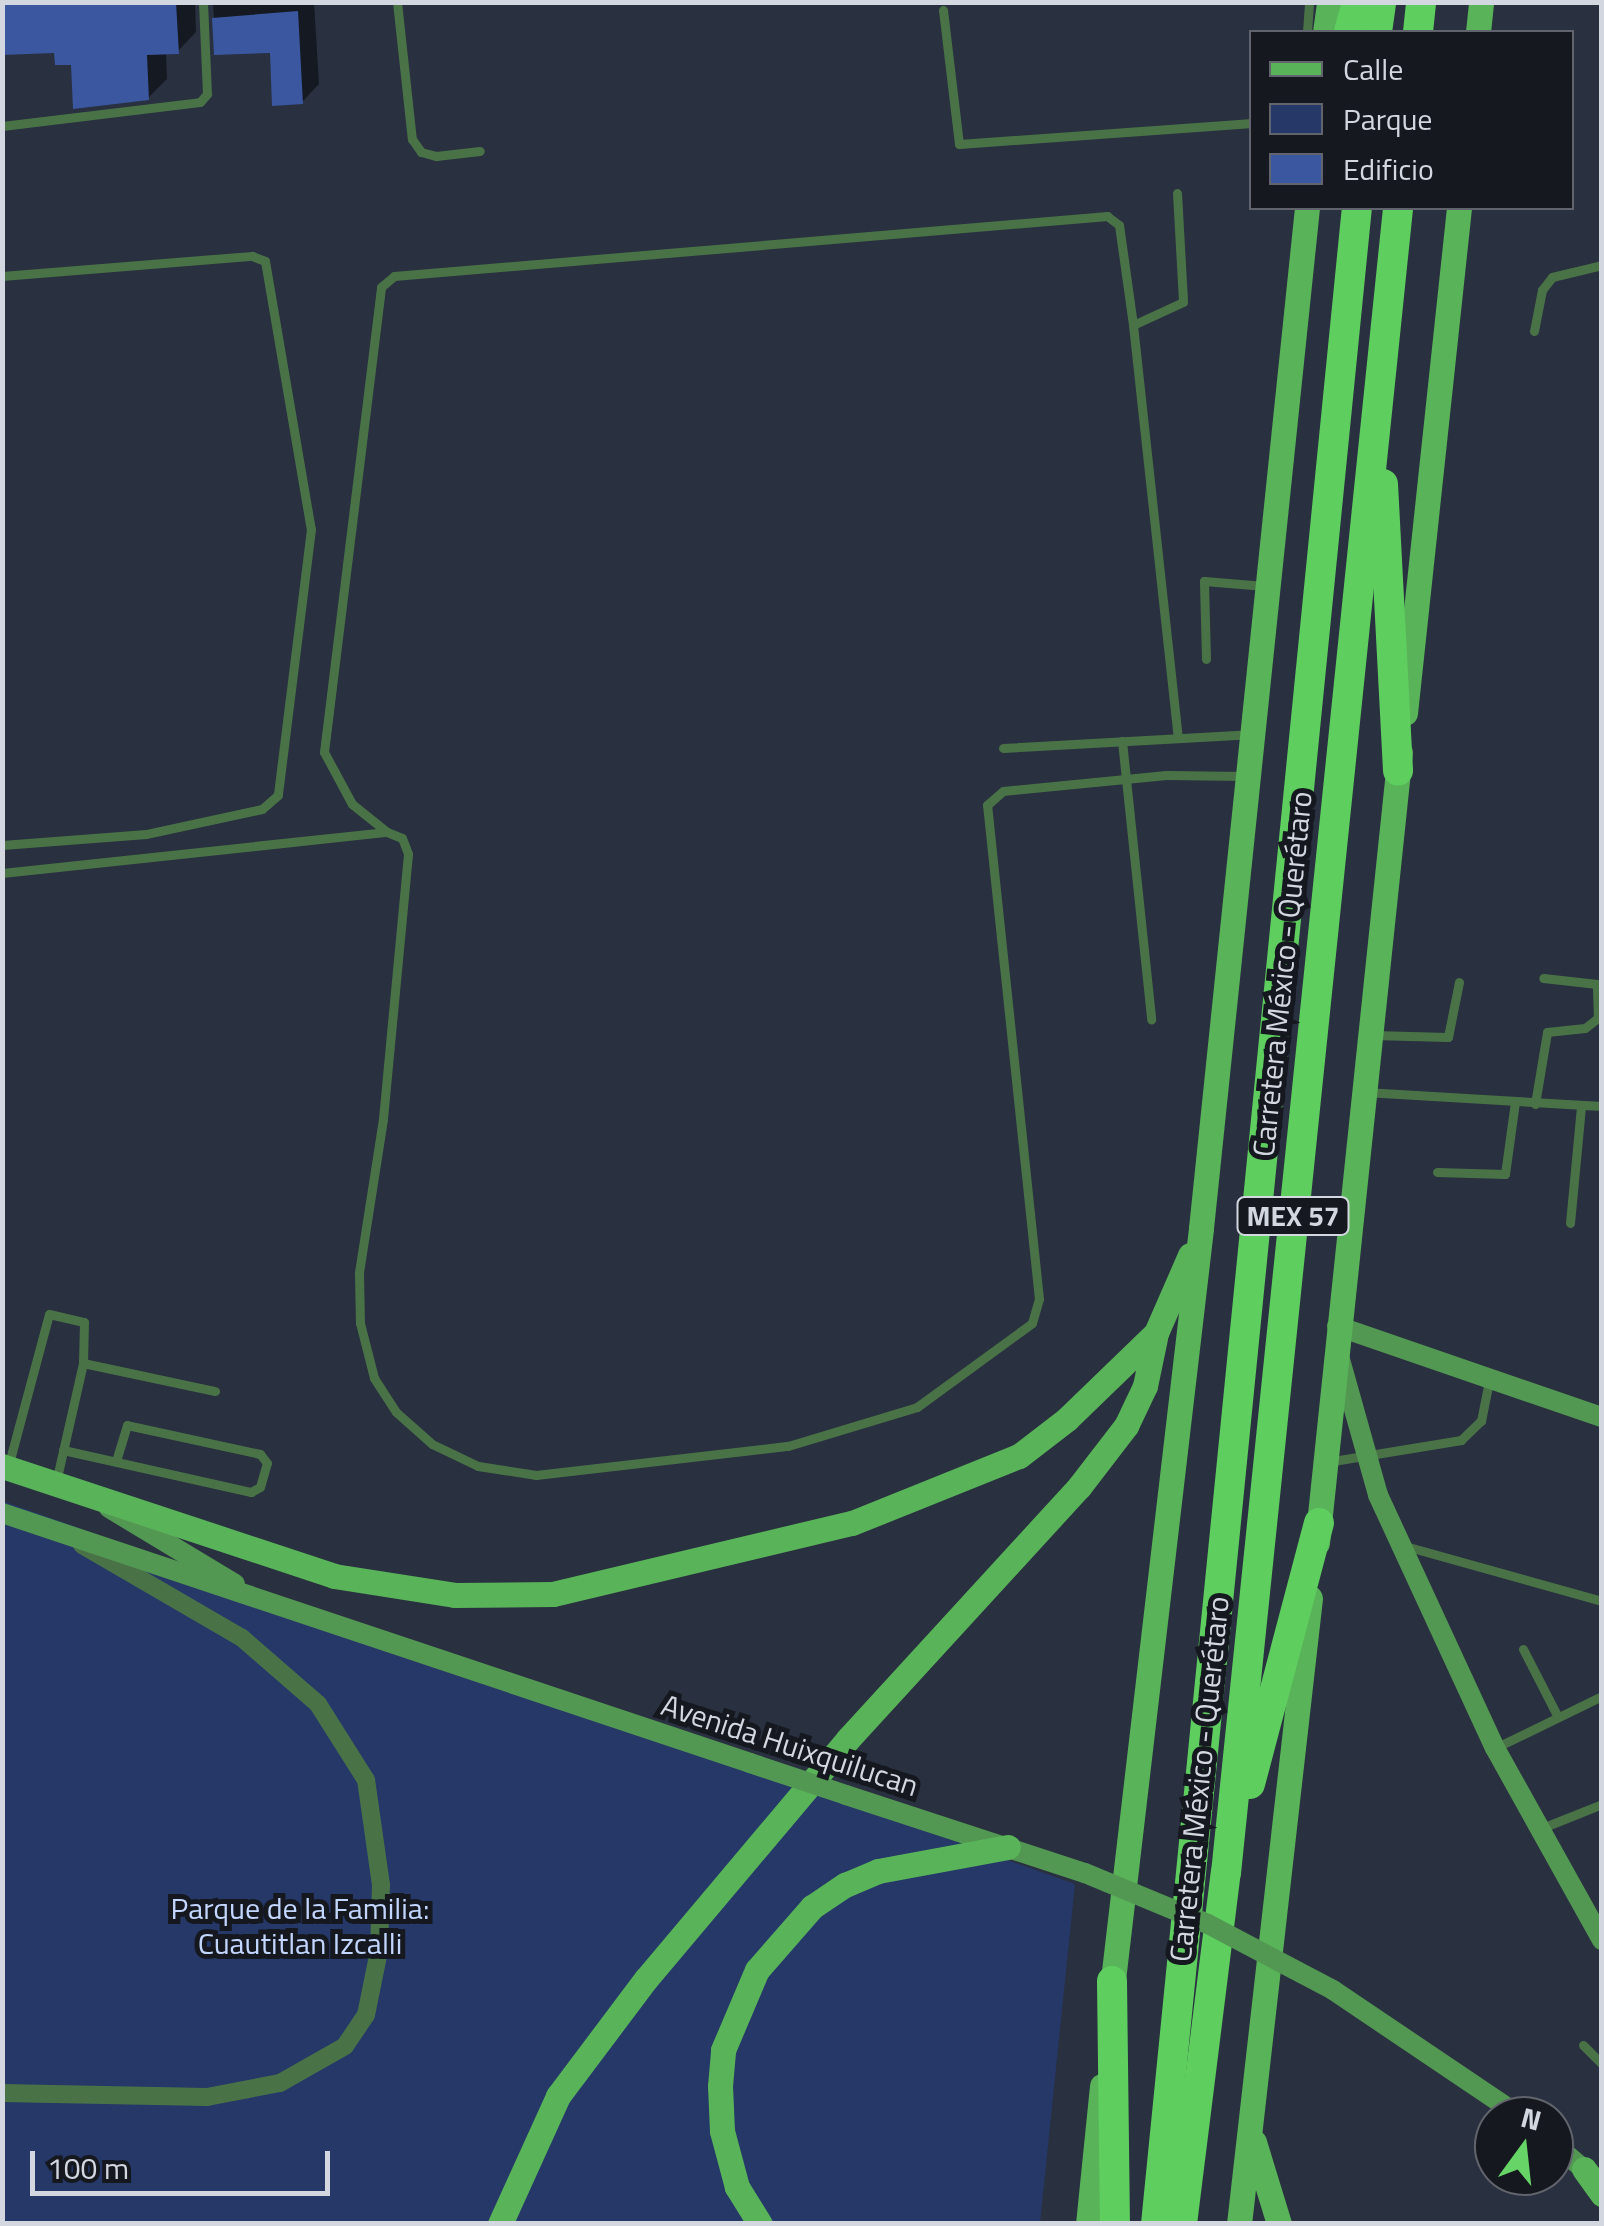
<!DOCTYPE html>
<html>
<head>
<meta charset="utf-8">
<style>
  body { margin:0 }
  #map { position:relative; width:1604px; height:2226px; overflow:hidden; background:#29303f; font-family:"Titillium Web",sans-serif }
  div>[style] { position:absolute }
  .green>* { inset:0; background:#253868 }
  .shadow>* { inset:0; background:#0007 }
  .building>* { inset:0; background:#3a57a0 }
  .lane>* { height:9px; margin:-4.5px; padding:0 4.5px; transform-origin:4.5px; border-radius:4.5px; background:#497347 }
  .street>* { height:18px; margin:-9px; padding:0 9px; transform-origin:9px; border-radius:9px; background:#497347 }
  .secondary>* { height:20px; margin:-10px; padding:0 10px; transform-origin:10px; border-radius:10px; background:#539852 }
  .primary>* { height:25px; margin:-12.5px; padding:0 12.5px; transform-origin:12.5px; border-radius:12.5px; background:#59b459 }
  .highway>* { height:30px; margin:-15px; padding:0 15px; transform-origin:15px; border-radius:15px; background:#5ece5f }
  .secondary-bridge>* { height:20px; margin:-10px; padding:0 10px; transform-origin:10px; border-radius:10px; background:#539852 }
  span { translate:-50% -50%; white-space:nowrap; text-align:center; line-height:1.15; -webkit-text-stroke:10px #15181f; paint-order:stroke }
  .shield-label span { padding:2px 8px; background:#15181f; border:2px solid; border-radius:8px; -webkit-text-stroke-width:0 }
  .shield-label { font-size:28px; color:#d2d7e0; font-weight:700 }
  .street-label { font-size:30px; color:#d2d7e0 }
  .park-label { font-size:30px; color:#c3d6ff }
  .frame { position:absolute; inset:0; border:5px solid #d2d7e0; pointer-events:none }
  .legend { position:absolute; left:1249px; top:30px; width:325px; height:180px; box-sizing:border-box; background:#15181f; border:2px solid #61646c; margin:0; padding:12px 18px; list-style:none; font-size:30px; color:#d2d7e0 }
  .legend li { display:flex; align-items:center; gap:20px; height:50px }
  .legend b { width:50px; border:2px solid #61646c }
  .north { position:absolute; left:1474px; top:2096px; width:100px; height:100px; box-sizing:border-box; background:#15181f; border:2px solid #61646c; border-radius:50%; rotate:15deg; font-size:28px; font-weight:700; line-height:40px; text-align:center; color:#d2d7e0 }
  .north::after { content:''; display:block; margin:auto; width:35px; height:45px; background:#66d466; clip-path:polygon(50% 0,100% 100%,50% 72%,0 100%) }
  .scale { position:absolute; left:30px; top:2151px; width:300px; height:45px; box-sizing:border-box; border:5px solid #d2d7e0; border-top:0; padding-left:12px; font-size:30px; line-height:35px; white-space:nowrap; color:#d2d7e0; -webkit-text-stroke:8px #15181f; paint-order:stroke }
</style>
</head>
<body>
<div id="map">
  <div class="green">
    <i style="clip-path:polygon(3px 1501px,1075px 1884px,1040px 2223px,3px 2224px)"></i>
  </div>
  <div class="shadow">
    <i style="clip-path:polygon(2px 2px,195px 2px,196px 32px,178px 51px,166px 52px,167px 79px,148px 98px,73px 62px)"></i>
    <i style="clip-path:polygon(213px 2px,314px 2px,319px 84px,302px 102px,272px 51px,216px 52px)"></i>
  </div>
  <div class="building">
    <i style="clip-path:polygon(2px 2px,176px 2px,179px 54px,147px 55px,149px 100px,73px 109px,71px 65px,55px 65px,54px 53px,2px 55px)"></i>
    <i style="clip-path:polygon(298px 11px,303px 104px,272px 106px,270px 53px,214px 55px,212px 18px)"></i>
  </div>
  <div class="lane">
    <i style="left:397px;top:2px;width:138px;rotate:83.8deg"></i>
    <i style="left:412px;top:139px;width:16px;rotate:55deg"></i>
    <i style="left:421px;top:152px;width:16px;rotate:15deg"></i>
    <i style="left:436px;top:156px;width:44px;rotate:-6.5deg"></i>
    <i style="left:943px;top:10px;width:135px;rotate:83.2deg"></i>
    <i style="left:959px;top:144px;width:294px;rotate:-4.1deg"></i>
    <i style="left:1307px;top:32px;width:30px;rotate:-86deg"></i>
    <i style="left:2px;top:126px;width:199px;rotate:-6.9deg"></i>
    <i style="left:200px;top:102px;width:11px;rotate:-49deg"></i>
    <i style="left:207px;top:94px;width:92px;rotate:-92.5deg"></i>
    <i style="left:1177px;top:193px;width:109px;rotate:86.8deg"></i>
    <i style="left:1183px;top:302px;width:55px;rotate:155.3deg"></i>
    <i style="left:1133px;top:325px;width:415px;rotate:83.8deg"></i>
    <i style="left:2px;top:276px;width:251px;rotate:-4.6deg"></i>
    <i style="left:252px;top:256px;width:14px;rotate:21deg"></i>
    <i style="left:265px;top:261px;width:272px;rotate:80.3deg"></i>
    <i style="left:311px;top:529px;width:268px;rotate:97.1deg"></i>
    <i style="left:278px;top:795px;width:21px;rotate:139deg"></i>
    <i style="left:262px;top:809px;width:119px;rotate:167.8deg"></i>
    <i style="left:146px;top:834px;width:144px;rotate:175.6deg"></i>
    <i style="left:1534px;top:331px;width:42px;rotate:-79deg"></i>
    <i style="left:1542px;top:290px;width:16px;rotate:-52deg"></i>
    <i style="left:1552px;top:277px;width:51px;rotate:-13.5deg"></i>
    <i style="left:1206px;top:659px;width:78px;rotate:-91.5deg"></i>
    <i style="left:1204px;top:581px;width:61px;rotate:4.7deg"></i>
    <i style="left:1122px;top:741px;width:280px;rotate:84deg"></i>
    <i style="left:1003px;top:748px;width:247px;rotate:-3.2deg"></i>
    <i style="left:387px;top:832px;width:45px;rotate:-141.3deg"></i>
    <i style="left:352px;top:804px;width:59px;rotate:-118.3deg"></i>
    <i style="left:324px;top:752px;width:468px;rotate:-83deg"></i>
    <i style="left:381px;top:287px;width:17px;rotate:-40deg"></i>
    <i style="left:394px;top:276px;width:716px;rotate:-4.81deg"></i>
    <i style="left:1107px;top:216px;width:15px;rotate:37deg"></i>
    <i style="left:1119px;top:225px;width:101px;rotate:82deg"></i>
    <i style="left:2px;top:873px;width:387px;rotate:-6.1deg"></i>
    <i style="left:387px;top:832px;width:16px;rotate:22deg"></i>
    <i style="left:402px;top:838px;width:17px;rotate:69deg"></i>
    <i style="left:408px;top:854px;width:266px;rotate:95.4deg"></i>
    <i style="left:383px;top:1119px;width:156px;rotate:98.9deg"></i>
    <i style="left:359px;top:1273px;width:50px;rotate:88.9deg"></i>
    <i style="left:360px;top:1323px;width:57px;rotate:75.7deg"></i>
    <i style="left:374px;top:1378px;width:40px;rotate:57.1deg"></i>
    <i style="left:396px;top:1412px;width:48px;rotate:41.6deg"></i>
    <i style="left:432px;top:1444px;width:51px;rotate:25.6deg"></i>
    <i style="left:478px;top:1466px;width:59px;rotate:8.8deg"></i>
    <i style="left:536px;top:1475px;width:254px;rotate:-6.6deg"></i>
    <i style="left:788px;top:1446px;width:135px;rotate:-16.8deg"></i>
    <i style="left:917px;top:1407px;width:142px;rotate:-36.1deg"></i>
    <i style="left:1032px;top:1323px;width:25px;rotate:-74deg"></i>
    <i style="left:1039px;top:1299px;width:497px;rotate:-96deg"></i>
    <i style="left:987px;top:805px;width:21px;rotate:-41deg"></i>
    <i style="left:1003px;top:791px;width:164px;rotate:-5.6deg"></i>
    <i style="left:1166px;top:775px;width:80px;rotate:0.7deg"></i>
    <i style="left:1372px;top:1035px;width:76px;rotate:1.5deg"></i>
    <i style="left:1448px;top:1037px;width:56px;rotate:-78.7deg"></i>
    <i style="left:1365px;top:1092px;width:237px;rotate:3.4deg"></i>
    <i style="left:1535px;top:1104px;width:73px;rotate:-80.5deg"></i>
    <i style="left:1547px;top:1032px;width:38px;rotate:-6deg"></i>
    <i style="left:1585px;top:1028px;width:16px;rotate:-38deg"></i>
    <i style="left:1598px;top:1018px;width:34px;rotate:-92deg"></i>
    <i style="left:1597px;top:984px;width:54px;rotate:-173.7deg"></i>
    <i style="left:1437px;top:1172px;width:68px;rotate:1.7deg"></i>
    <i style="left:1505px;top:1174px;width:73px;rotate:-82.1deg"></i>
    <i style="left:1570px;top:1223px;width:117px;rotate:-84.6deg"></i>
    <i style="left:63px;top:1450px;width:193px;rotate:12.6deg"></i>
    <i style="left:251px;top:1492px;width:10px;rotate:-29deg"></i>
    <i style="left:260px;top:1487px;width:25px;rotate:-74deg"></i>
    <i style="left:267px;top:1463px;width:11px;rotate:-128deg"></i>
    <i style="left:260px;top:1454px;width:136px;rotate:-167.7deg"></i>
    <i style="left:127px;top:1425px;width:38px;rotate:107deg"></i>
    <i style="left:1327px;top:1462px;width:136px;rotate:-9.3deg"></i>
    <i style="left:1461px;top:1440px;width:28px;rotate:-44deg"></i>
    <i style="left:1481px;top:1421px;width:41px;rotate:-78.7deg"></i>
    <i style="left:8px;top:1467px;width:158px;rotate:-75deg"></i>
    <i style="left:49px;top:1314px;width:36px;rotate:13deg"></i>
    <i style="left:84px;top:1322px;width:41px;rotate:91.4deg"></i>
    <i style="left:56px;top:1482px;width:122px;rotate:-77.2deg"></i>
    <i style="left:83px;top:1363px;width:135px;rotate:12deg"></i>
    <i style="left:1405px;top:1546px;width:205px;rotate:15.6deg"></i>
    <i style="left:1523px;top:1649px;width:76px;rotate:62.8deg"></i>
    <i style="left:1497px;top:1747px;width:117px;rotate:-25.9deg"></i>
    <i style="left:1542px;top:1828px;width:65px;rotate:-21.8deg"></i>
    <i style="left:1583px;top:2045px;width:27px;rotate:45deg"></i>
  </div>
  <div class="street">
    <i style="left:2px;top:2093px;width:205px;rotate:1.1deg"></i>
    <i style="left:207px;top:2097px;width:74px;rotate:-10.9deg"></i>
    <i style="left:280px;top:2083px;width:75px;rotate:-29.6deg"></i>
    <i style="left:345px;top:2046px;width:37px;rotate:-56deg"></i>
    <i style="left:366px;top:2015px;width:65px;rotate:-78.5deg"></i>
    <i style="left:379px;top:1951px;width:66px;rotate:-88.3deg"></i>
    <i style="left:381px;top:1885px;width:106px;rotate:-98.1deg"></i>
    <i style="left:366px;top:1780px;width:90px;rotate:-122.3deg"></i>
    <i style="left:318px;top:1704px;width:101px;rotate:-139deg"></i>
    <i style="left:242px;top:1638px;width:185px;rotate:-149.8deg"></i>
  </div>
  <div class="secondary">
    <i style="left:1337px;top:1326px;width:280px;rotate:19deg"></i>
    <i style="left:1339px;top:1356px;width:144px;rotate:74.3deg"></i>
    <i style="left:1378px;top:1495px;width:279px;rotate:65.2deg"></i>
    <i style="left:1495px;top:1748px;width:220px;rotate:60.9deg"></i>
    <i style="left:109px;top:1508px;width:147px;rotate:31.1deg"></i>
    <i style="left:2px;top:1513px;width:789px;rotate:18.48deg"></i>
    <i style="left:846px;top:1795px;width:251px;rotate:18.1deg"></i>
    <i style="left:1333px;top:1990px;width:225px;rotate:34deg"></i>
    <i style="left:1554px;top:2144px;width:51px;rotate:40.2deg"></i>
  </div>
  <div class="primary">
    <i style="left:1325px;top:32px;width:30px;rotate:-82deg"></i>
    <i style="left:1478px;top:32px;width:30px;rotate:-84deg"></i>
    <i style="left:1405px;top:713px;width:508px;rotate:-83.9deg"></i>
    <i style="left:2px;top:1466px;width:350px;rotate:18.3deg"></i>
    <i style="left:334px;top:1576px;width:122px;rotate:8.9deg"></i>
    <i style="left:455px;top:1595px;width:98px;rotate:-0.6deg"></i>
    <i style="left:553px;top:1594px;width:307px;rotate:-13.4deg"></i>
    <i style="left:852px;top:1523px;width:180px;rotate:-21.9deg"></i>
    <i style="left:1019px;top:1456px;width:61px;rotate:-37.6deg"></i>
    <i style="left:1067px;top:1419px;width:124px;rotate:-44deg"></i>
    <i style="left:1156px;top:1333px;width:85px;rotate:-66.4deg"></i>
    <i style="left:1317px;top:1543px;width:795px;rotate:-84.01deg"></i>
    <i style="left:1111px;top:1997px;width:774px;rotate:-83.32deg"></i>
    <i style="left:1201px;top:1228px;width:1025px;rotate:-84.07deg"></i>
    <i style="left:1254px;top:2142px;width:86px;rotate:73deg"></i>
    <i style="left:1584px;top:2169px;width:31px;rotate:54deg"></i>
    <i style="left:500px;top:2224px;width:141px;rotate:-65.6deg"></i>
    <i style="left:558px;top:2096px;width:146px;rotate:-53.1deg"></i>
    <i style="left:646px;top:1979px;width:314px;rotate:-49.9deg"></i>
    <i style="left:848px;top:1739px;width:342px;rotate:-47.5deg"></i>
    <i style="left:1079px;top:1487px;width:77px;rotate:-52.4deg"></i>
    <i style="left:1126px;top:1426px;width:44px;rotate:-64.6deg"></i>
    <i style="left:1145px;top:1386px;width:49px;rotate:-78.2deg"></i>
    <i style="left:760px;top:2224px;width:44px;rotate:-121.9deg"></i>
    <i style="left:737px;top:2187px;width:58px;rotate:-105deg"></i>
    <i style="left:722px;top:2131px;width:45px;rotate:-92.5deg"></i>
    <i style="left:720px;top:2086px;width:36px;rotate:-85deg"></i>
    <i style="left:723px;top:2050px;width:87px;rotate:-67deg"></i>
    <i style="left:757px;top:1970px;width:84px;rotate:-48.9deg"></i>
    <i style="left:812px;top:1907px;width:40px;rotate:-34deg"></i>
    <i style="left:845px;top:1885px;width:36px;rotate:-23deg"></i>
    <i style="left:878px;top:1871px;width:132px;rotate:-10.5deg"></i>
    <i style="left:1088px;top:2224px;width:139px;rotate:-84.2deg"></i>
    <i style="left:1239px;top:2224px;width:630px;rotate:-83.53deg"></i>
  </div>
  <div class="highway">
    <i style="left:1349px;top:32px;width:31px;rotate:-75deg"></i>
    <i style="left:1377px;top:32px;width:30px;rotate:-82deg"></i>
    <i style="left:1418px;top:32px;width:30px;rotate:-84deg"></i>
    <i style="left:1383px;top:484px;width:287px;rotate:87deg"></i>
    <i style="left:1250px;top:1784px;width:270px;rotate:-75.2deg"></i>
    <i style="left:1112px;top:1981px;width:243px;rotate:89.3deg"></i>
    <i style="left:1156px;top:2224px;width:2026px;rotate:-84.31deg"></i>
    <i style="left:1182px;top:2224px;width:354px;rotate:-82.9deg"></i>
    <i style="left:1226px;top:1873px;width:1674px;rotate:-84.1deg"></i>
  </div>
  <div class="secondary-bridge">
    <i style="left:750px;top:1763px;width:101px;rotate:18.4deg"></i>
    <i style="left:1085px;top:1873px;width:133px;rotate:22.5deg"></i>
    <i style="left:1208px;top:1924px;width:141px;rotate:27.8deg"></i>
  </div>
  <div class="shield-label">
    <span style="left:1293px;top:1216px">MEX 57</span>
  </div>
  <div class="street-label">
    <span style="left:1282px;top:974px;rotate:-84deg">Carretera México - Querétaro</span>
    <span style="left:790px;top:1745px;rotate:18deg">Avenida Huixquilucan</span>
    <span style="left:1199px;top:1779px;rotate:-84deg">Carretera México - Querétaro</span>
  </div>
  <div class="park-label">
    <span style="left:300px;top:1925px">Parque de la Familia:<br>Cuautitlan Izcalli</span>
  </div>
  <div class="frame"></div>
  <ul class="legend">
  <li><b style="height:12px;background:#59b459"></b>Calle</li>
  <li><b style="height:28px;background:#253868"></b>Parque</li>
  <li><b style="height:28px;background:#3a57a0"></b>Edificio</li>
  </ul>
  <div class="north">N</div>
  <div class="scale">100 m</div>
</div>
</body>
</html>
